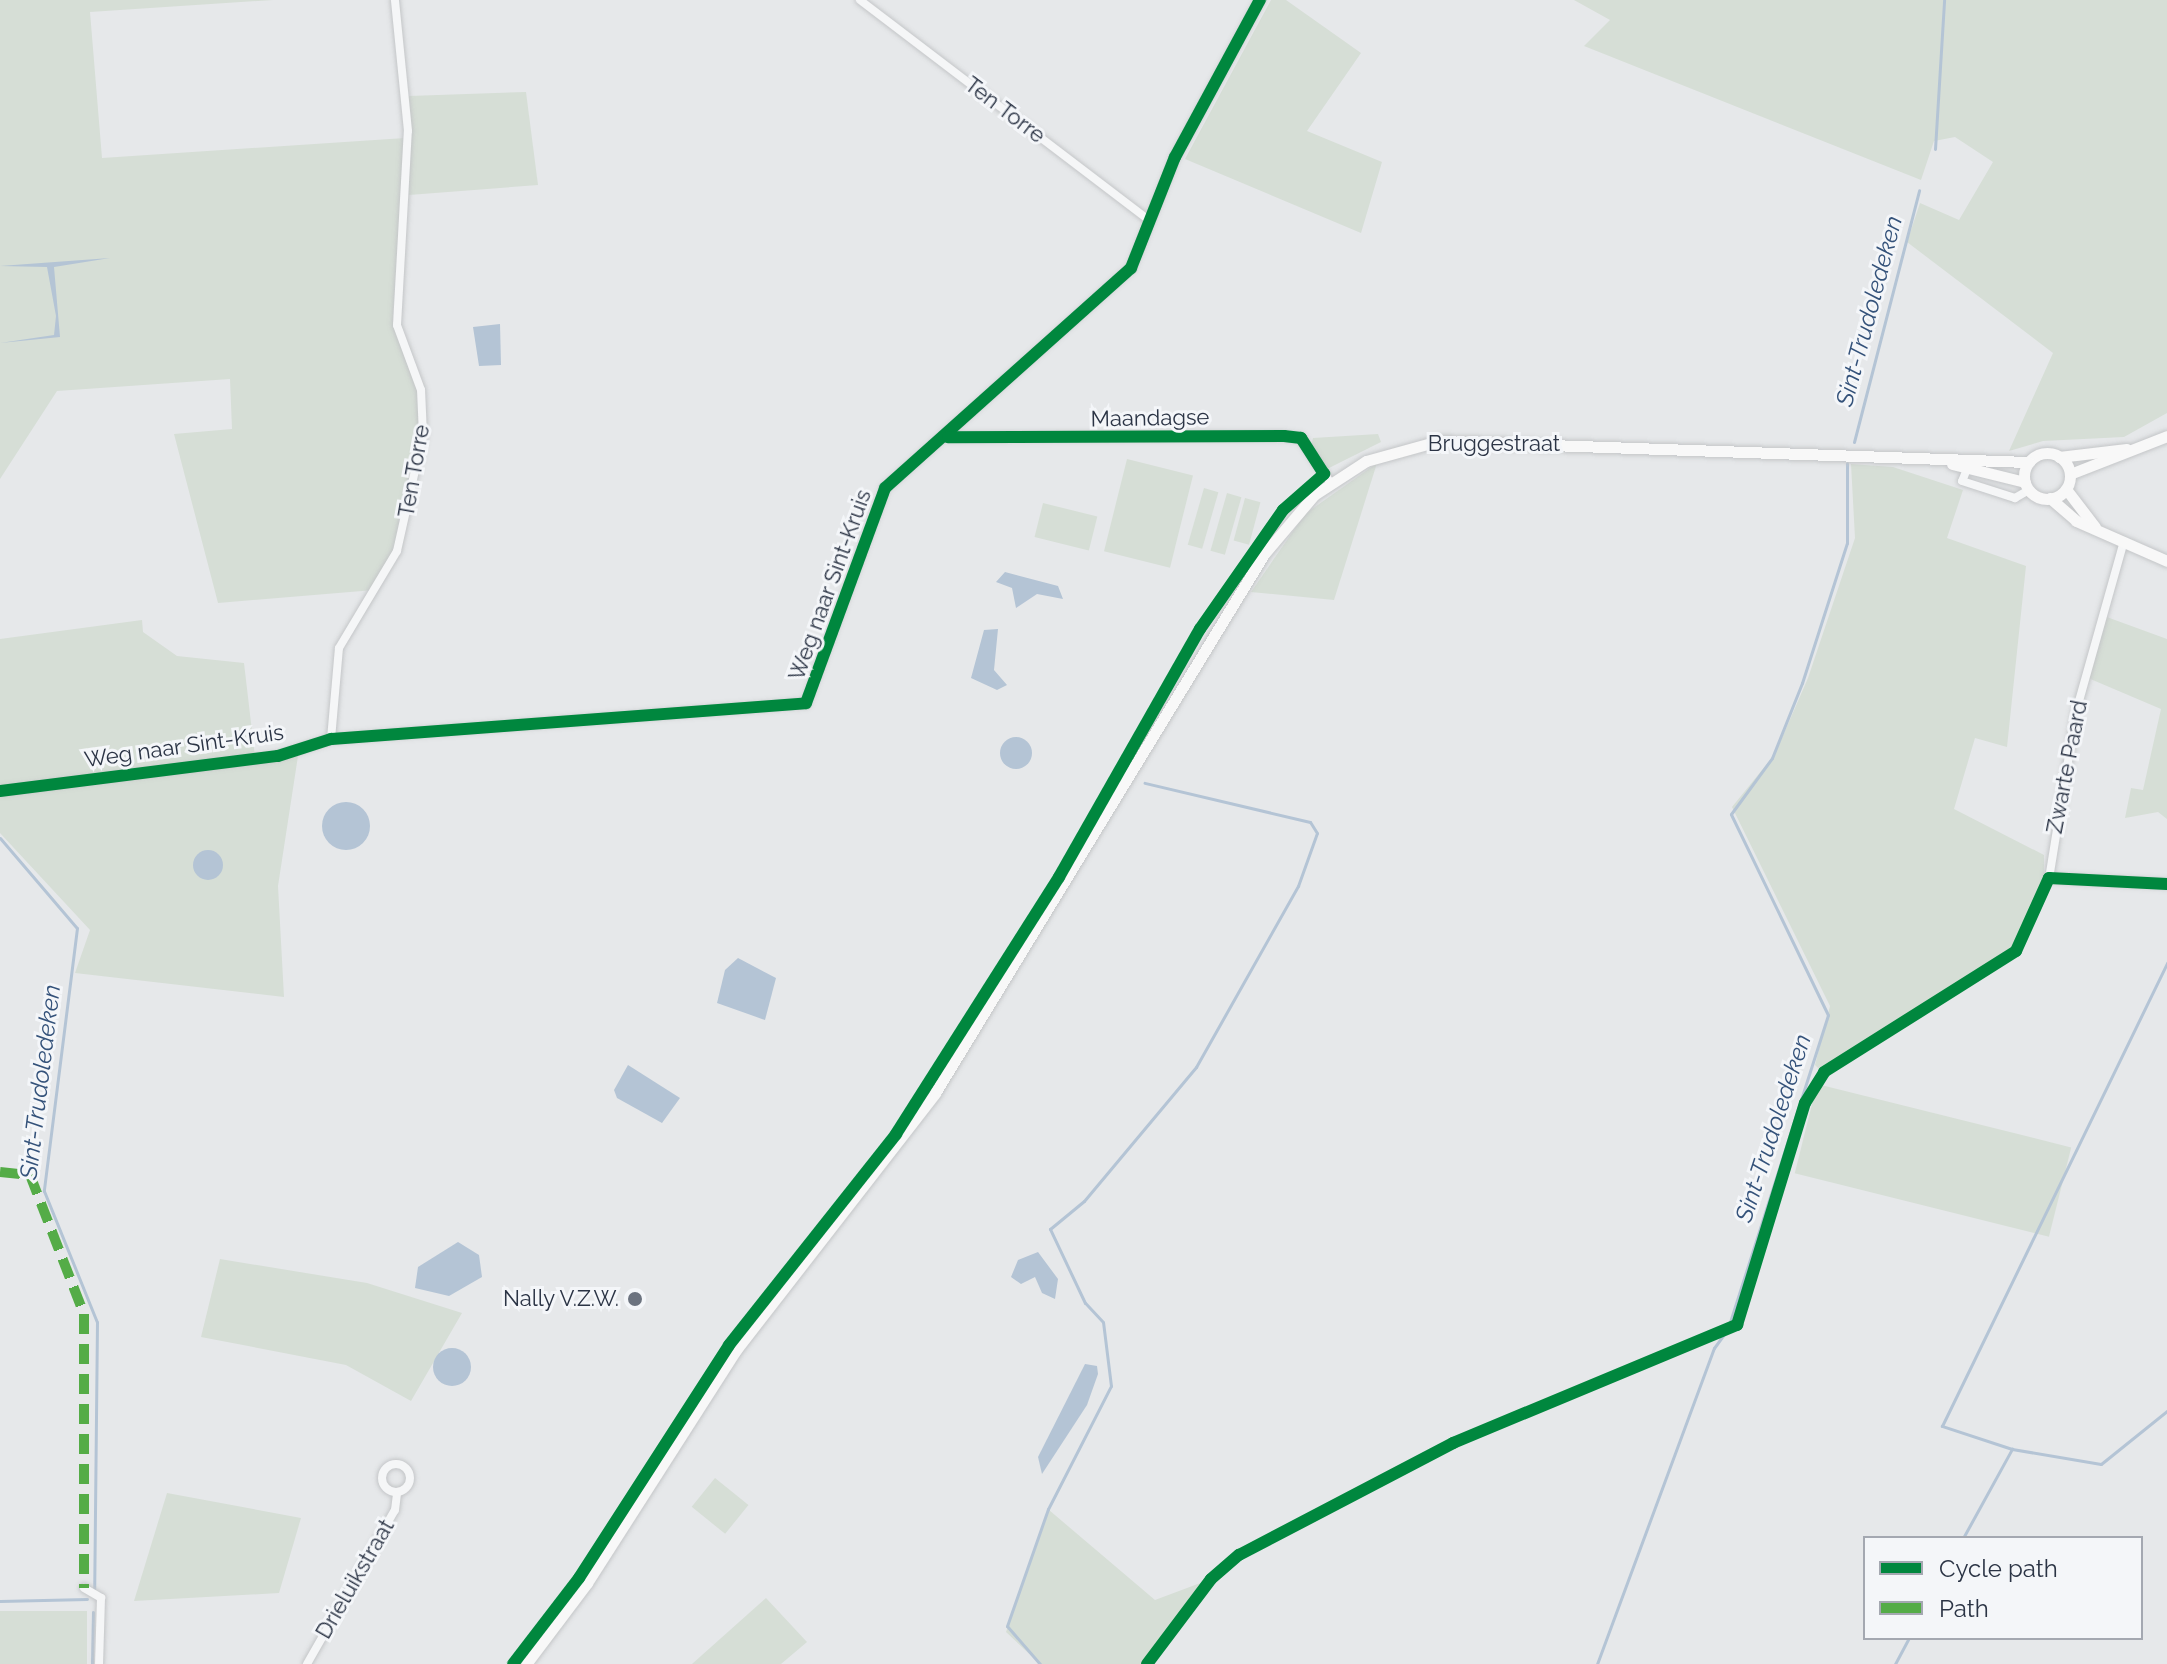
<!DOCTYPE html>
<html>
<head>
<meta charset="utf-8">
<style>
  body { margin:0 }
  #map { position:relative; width:2167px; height:1664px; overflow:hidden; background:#e6e8ea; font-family:Raleway,sans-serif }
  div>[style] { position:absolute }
  .green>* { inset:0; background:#d6ded6; transform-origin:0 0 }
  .water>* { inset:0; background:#b4c4d5 }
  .round { border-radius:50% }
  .stream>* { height:3px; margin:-1.5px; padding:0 1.5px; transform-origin:1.5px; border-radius:1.5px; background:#b4c4d5 }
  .roads { filter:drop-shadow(0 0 2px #c4c6c8) drop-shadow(0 0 2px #c4c6c8) }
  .street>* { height:8px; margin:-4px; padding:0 4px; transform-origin:4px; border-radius:4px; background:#f5f6f7 }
  .street>.ring { margin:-4px; padding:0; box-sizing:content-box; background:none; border:8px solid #f5f6f7; border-radius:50% }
  .secondary>* { height:11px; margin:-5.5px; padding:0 5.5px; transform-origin:5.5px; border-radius:5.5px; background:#f8f8f8 }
  .secondary>.ring { margin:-5.5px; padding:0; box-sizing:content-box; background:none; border:11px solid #f8f8f8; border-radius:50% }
  .quiet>* { height:10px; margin-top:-5px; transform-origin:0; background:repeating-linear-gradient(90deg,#54ac47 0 20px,transparent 0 30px) }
  .cycleway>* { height:12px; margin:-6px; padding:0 6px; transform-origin:6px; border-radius:6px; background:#00873e }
  .dots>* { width:22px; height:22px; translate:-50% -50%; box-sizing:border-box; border:4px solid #f4f6f9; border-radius:50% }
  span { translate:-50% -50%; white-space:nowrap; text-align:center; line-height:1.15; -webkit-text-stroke:6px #f4f6f9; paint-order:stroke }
  .street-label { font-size:22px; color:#2b3445 }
  .poi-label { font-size:22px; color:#2b3445 }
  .right { translate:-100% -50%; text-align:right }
  .water-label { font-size:24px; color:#34527a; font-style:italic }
  .legend { position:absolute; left:1863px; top:1536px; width:280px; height:104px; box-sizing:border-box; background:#f4f6f9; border:2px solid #a4a8b1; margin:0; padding:10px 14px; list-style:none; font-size:24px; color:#2b3445 }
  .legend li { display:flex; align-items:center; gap:16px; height:40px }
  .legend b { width:40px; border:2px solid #a4a8b1 }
</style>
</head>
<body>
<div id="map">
  <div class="green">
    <i style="clip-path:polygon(0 0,273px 0,90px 12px,102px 158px,405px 138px,393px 315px,418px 390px,420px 435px,393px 558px,374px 590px,218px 603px,174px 434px,232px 429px,230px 379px,57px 391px,0 479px)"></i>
    <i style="clip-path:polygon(1271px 0,1286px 0,1361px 53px,1307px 131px,1382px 162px,1361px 233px,1185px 159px)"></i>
    <i style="clip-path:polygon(1574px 0,2167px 0,2167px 413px,2124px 437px,2043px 441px,2009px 451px,2053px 353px,1907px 242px,1920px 203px,1959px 220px,1993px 162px,1955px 137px,1934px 141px,1921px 180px,1584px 46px,1610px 20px)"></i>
    <i style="clip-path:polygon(526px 92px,538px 185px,409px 195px,409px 96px)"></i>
    <i style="clip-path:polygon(1378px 434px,1381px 442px,1327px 469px,1311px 447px,1313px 438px)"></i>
    <i style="left:1127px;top:459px;width:68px;height:95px;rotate:14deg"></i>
    <i style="clip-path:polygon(1377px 463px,1334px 600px,1251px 592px,1305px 514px)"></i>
    <i style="clip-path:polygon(1851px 464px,1893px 467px,1963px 490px,1947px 538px,2026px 566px,2007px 747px,1975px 738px,1954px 809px,2044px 855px,2044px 882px,2010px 953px,1821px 1071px,1815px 1065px,1830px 1006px,1732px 807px,1775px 754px,1808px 678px,1855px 538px)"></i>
    <i style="left:1204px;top:488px;width:15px;height:59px;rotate:16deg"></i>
    <i style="left:1227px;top:493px;width:15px;height:60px;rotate:16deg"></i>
    <i style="left:1245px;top:498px;width:16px;height:44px;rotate:15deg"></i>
    <i style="left:1043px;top:503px;width:56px;height:35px;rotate:14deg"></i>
    <i style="clip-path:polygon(2104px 616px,2167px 639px,2167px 819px,2158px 812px,2125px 818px,2131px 788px,2143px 790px,2161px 709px,2088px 678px)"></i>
    <i style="clip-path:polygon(142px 620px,143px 632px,177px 656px,244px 663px,255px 757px,298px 756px,278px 886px,284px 997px,75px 973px,90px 930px,0 833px,0 639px)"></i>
    <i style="left:1817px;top:1084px;width:262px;height:92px;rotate:14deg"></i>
    <i style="clip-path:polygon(220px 1259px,367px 1283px,462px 1313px,411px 1401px,346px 1365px,201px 1337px)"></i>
    <i style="left:715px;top:1478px;width:43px;height:37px;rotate:39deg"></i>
    <i style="clip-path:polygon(167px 1493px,301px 1518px,279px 1593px,134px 1601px)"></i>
    <i style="clip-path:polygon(1049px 1510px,1155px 1600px,1211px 1579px,1148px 1664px,1040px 1664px,1006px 1632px)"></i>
    <i style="clip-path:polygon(766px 1598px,807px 1642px,781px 1664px,692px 1664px)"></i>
    <i style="left:87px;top:1611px;width:53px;height:87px;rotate:90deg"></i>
  </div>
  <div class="water">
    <i style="clip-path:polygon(110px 258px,54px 267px,60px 337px,0 343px,54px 335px,56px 316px,47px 267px,0 266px)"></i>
    <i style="clip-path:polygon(500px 324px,501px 365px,479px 366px,473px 327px)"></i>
    <i style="clip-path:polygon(1005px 572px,1058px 586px,1063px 599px,1037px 594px,1016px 608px,1012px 588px,996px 582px)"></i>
    <i style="clip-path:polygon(998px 629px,994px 670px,1007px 685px,997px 690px,971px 678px,984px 630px)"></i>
    <i class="round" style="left:1000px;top:737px;width:32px;height:32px"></i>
    <i class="round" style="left:322px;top:802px;width:48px;height:48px"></i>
    <i class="round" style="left:193px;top:850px;width:30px;height:30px"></i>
    <i style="clip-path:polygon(738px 958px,776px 978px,765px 1020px,717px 1003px,725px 970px)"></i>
    <i style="clip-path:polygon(628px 1065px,680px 1098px,662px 1123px,617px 1098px,614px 1090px)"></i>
    <i style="clip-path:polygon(458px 1242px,479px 1255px,482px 1277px,449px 1296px,415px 1288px,418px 1267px)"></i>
    <i style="clip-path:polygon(1038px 1252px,1058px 1279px,1055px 1299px,1042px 1293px,1035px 1277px,1021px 1284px,1011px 1277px,1018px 1260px)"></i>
    <i class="round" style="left:433px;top:1348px;width:38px;height:38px"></i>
    <i style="clip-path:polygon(1085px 1364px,1097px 1366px,1098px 1374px,1087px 1405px,1042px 1474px,1038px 1457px)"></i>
  </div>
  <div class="stream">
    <i style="left:1935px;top:149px;width:149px;rotate:-86.5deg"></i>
    <i style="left:1854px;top:442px;width:260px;rotate:-75.5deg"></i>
    <i style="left:0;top:838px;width:118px;rotate:49.5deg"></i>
    <i style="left:77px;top:928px;width:265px;rotate:97.2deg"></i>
    <i style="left:44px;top:1191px;width:141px;rotate:68deg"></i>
    <i style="left:97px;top:1322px;width:267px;rotate:90.6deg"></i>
    <i style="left:1730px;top:1322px;width:322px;rotate:-72.3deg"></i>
    <i style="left:1828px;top:1015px;width:223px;rotate:-115.8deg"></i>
    <i style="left:1731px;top:814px;width:69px;rotate:-53.8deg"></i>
    <i style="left:1772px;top:758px;width:81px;rotate:-68.2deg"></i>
    <i style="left:1802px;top:683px;width:147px;rotate:-72.2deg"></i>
    <i style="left:1847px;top:543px;width:80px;rotate:-90deg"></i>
    <i style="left:2012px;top:1449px;width:74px;rotate:-161.8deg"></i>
    <i style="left:1942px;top:1426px;width:515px;rotate:-64.08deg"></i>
    <i style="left:1963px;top:1538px;width:102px;rotate:-61.2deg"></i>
    <i style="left:2012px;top:1449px;width:90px;rotate:9.6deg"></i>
    <i style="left:2101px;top:1464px;width:85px;rotate:-38.8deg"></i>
    <i style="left:0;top:1601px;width:87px;rotate:-1.3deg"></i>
    <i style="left:92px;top:1664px;width:52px;rotate:-88.9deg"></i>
    <i style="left:1040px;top:1664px;width:50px;rotate:-131deg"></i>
    <i style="left:1007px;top:1626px;width:124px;rotate:-70.7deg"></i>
    <i style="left:1048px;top:1509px;width:138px;rotate:-62.9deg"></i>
    <i style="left:1111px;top:1386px;width:64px;rotate:-97.1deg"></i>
    <i style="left:1103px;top:1322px;width:26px;rotate:-133deg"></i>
    <i style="left:1085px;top:1303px;width:82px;rotate:-115.3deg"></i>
    <i style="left:1050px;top:1229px;width:44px;rotate:-39.5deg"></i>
    <i style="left:1084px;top:1201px;width:175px;rotate:-50.1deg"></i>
    <i style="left:1196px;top:1067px;width:208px;rotate:-60.6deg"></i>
    <i style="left:1298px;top:886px;width:56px;rotate:-70.3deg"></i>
    <i style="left:1317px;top:833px;width:13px;rotate:-122deg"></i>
    <i style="left:1310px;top:822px;width:170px;rotate:-166.7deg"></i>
    <i style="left:1597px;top:1664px;width:337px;rotate:-69.7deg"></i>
    <i style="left:1714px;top:1348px;width:22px;rotate:-54deg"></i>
    <i style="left:1895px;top:1664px;width:30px;rotate:-62deg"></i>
  </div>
  <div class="roads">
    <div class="street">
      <i style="left:860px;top:0;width:363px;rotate:37.3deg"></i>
      <i style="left:948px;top:437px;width:336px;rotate:-0.2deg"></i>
      <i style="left:1284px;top:436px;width:17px;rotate:7deg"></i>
      <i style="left:1301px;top:438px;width:53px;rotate:56.6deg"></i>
      <i style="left:1969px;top:464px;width:18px;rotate:112deg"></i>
      <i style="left:1962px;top:481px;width:56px;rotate:17.8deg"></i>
      <i style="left:2015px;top:498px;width:16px;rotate:-30deg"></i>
      <i style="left:2124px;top:541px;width:178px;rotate:105.7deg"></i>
      <i style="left:2076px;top:712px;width:168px;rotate:99.2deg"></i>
      <i style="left:2049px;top:878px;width:118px;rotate:2.9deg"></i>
      <i style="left:331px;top:739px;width:91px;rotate:-85deg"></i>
      <i style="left:339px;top:648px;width:113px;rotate:-59.1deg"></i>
      <i style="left:397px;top:551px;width:119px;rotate:-77.4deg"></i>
      <i style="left:423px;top:435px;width:45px;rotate:-92.5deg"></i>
      <i style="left:421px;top:390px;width:69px;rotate:-110.3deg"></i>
      <i style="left:397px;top:325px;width:194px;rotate:-86.8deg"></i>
      <i style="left:408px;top:131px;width:132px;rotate:-95.7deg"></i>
      <i style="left:0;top:791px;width:280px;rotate:-7.2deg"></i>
      <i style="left:278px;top:756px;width:56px;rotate:-17.8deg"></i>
      <i style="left:331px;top:739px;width:476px;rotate:-4.3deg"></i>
      <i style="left:806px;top:703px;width:229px;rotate:-69.8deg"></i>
      <i style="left:885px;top:488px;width:330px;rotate:-41.8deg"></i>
      <i style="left:1131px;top:268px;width:119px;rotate:-68.4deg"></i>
      <i style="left:1175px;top:157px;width:179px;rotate:-61.6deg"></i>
      <i class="ring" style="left:382px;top:1464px;width:20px;height:20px"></i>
      <i style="left:84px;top:1588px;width:20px;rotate:30deg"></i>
      <i style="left:101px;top:1598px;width:66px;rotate:91.7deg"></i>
      <i style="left:307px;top:1664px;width:177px;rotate:-60.3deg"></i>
      <i style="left:395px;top:1510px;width:17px;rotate:-83deg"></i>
    </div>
    <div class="secondary">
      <i class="ring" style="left:2024px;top:453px;width:35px;height:35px"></i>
      <i style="left:2059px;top:457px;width:68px;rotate:-6.7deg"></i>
      <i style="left:1952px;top:464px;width:75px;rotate:13.9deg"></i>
      <i style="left:2070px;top:474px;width:104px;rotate:-21.4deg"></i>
      <i style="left:2066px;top:489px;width:48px;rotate:52.7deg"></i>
      <i style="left:2050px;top:498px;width:35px;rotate:41deg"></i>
      <i style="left:2076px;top:521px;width:99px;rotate:23.7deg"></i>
      <i style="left:526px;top:1664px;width:101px;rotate:-53deg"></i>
      <i style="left:587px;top:1583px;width:277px;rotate:-57.4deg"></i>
      <i style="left:736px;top:1350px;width:325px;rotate:-52.2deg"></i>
      <i style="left:935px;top:1093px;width:631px;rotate:-58.6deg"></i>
      <i style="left:1264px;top:554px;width:77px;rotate:-49.7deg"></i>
      <i style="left:1314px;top:495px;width:62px;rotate:-33.2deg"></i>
      <i style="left:1366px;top:461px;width:75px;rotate:-15.5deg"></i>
      <i style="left:1438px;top:441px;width:591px;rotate:2.04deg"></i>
    </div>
  </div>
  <div class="quiet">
    <i style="left:0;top:1172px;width:30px;rotate:6deg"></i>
    <i style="left:30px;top:1175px;width:149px;rotate:68.8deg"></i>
    <i style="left:84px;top:1314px;width:274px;rotate:90deg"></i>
  </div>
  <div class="cycleway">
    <i style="left:0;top:791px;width:280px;rotate:-7.2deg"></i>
    <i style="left:278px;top:756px;width:56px;rotate:-17.8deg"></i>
    <i style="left:331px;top:739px;width:476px;rotate:-4.3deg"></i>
    <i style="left:806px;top:703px;width:229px;rotate:-69.8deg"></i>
    <i style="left:885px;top:488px;width:330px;rotate:-41.8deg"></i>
    <i style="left:1131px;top:268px;width:119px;rotate:-68.4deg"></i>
    <i style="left:1175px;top:157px;width:179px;rotate:-61.6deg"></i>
    <i style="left:513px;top:1664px;width:108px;rotate:-52.5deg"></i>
    <i style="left:579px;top:1578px;width:277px;rotate:-57.2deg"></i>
    <i style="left:729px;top:1345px;width:269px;rotate:-51.6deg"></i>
    <i style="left:896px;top:1134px;width:304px;rotate:-57.6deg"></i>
    <i style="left:1059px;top:877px;width:285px;rotate:-60.4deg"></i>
    <i style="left:1200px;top:629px;width:145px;rotate:-55.1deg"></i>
    <i style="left:1283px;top:510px;width:55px;rotate:-41.3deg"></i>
    <i style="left:1324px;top:474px;width:43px;rotate:-122.6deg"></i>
    <i style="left:1301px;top:438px;width:17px;rotate:-173deg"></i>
    <i style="left:1284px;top:436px;width:336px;rotate:179.8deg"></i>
    <i style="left:1147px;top:1664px;width:106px;rotate:-53deg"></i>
    <i style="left:1211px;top:1579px;width:37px;rotate:-41deg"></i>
    <i style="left:1239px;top:1555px;width:242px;rotate:-27.6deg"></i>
    <i style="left:1453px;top:1443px;width:308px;rotate:-22.6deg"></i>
    <i style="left:1737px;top:1325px;width:232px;rotate:-73deg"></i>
    <i style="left:1805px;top:1103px;width:36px;rotate:-58deg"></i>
    <i style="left:1824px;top:1072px;width:227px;rotate:-32.2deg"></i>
    <i style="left:2016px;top:951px;width:80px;rotate:-65.7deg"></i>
    <i style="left:2049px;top:878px;width:118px;rotate:2.9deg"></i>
  </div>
  <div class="dots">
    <i style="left:635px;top:1299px;background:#6c737f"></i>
  </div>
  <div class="street-label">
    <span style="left:1005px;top:110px;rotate:37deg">Ten Torre</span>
    <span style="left:1150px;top:418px;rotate:-1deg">Maandagse</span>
    <span style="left:1494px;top:444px">Bruggestraat</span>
    <span style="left:414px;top:471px;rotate:-80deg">Ten Torre</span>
    <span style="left:830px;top:585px;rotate:-70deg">Weg naar Sint-Kruis</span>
    <span style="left:184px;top:746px;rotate:-8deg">Weg naar Sint-Kruis</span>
    <span style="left:2067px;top:767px;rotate:-79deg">Zwarte Paard</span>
    <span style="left:355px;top:1579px;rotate:-60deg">Drieluikstraat</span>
  </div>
  <div class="poi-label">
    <span class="right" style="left:619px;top:1299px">Nally V.Z.W.</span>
  </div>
  <div class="water-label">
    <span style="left:1869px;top:311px;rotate:-75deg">Sint-Trudoledeken</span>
    <span style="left:40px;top:1082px;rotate:-83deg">Sint-Trudoledeken</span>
    <span style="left:1773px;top:1128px;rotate:-72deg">Sint-Trudoledeken</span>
  </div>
  <ul class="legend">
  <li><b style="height:10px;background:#00873e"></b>Cycle path</li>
  <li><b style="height:10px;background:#54ac47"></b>Path</li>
  </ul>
</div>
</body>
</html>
